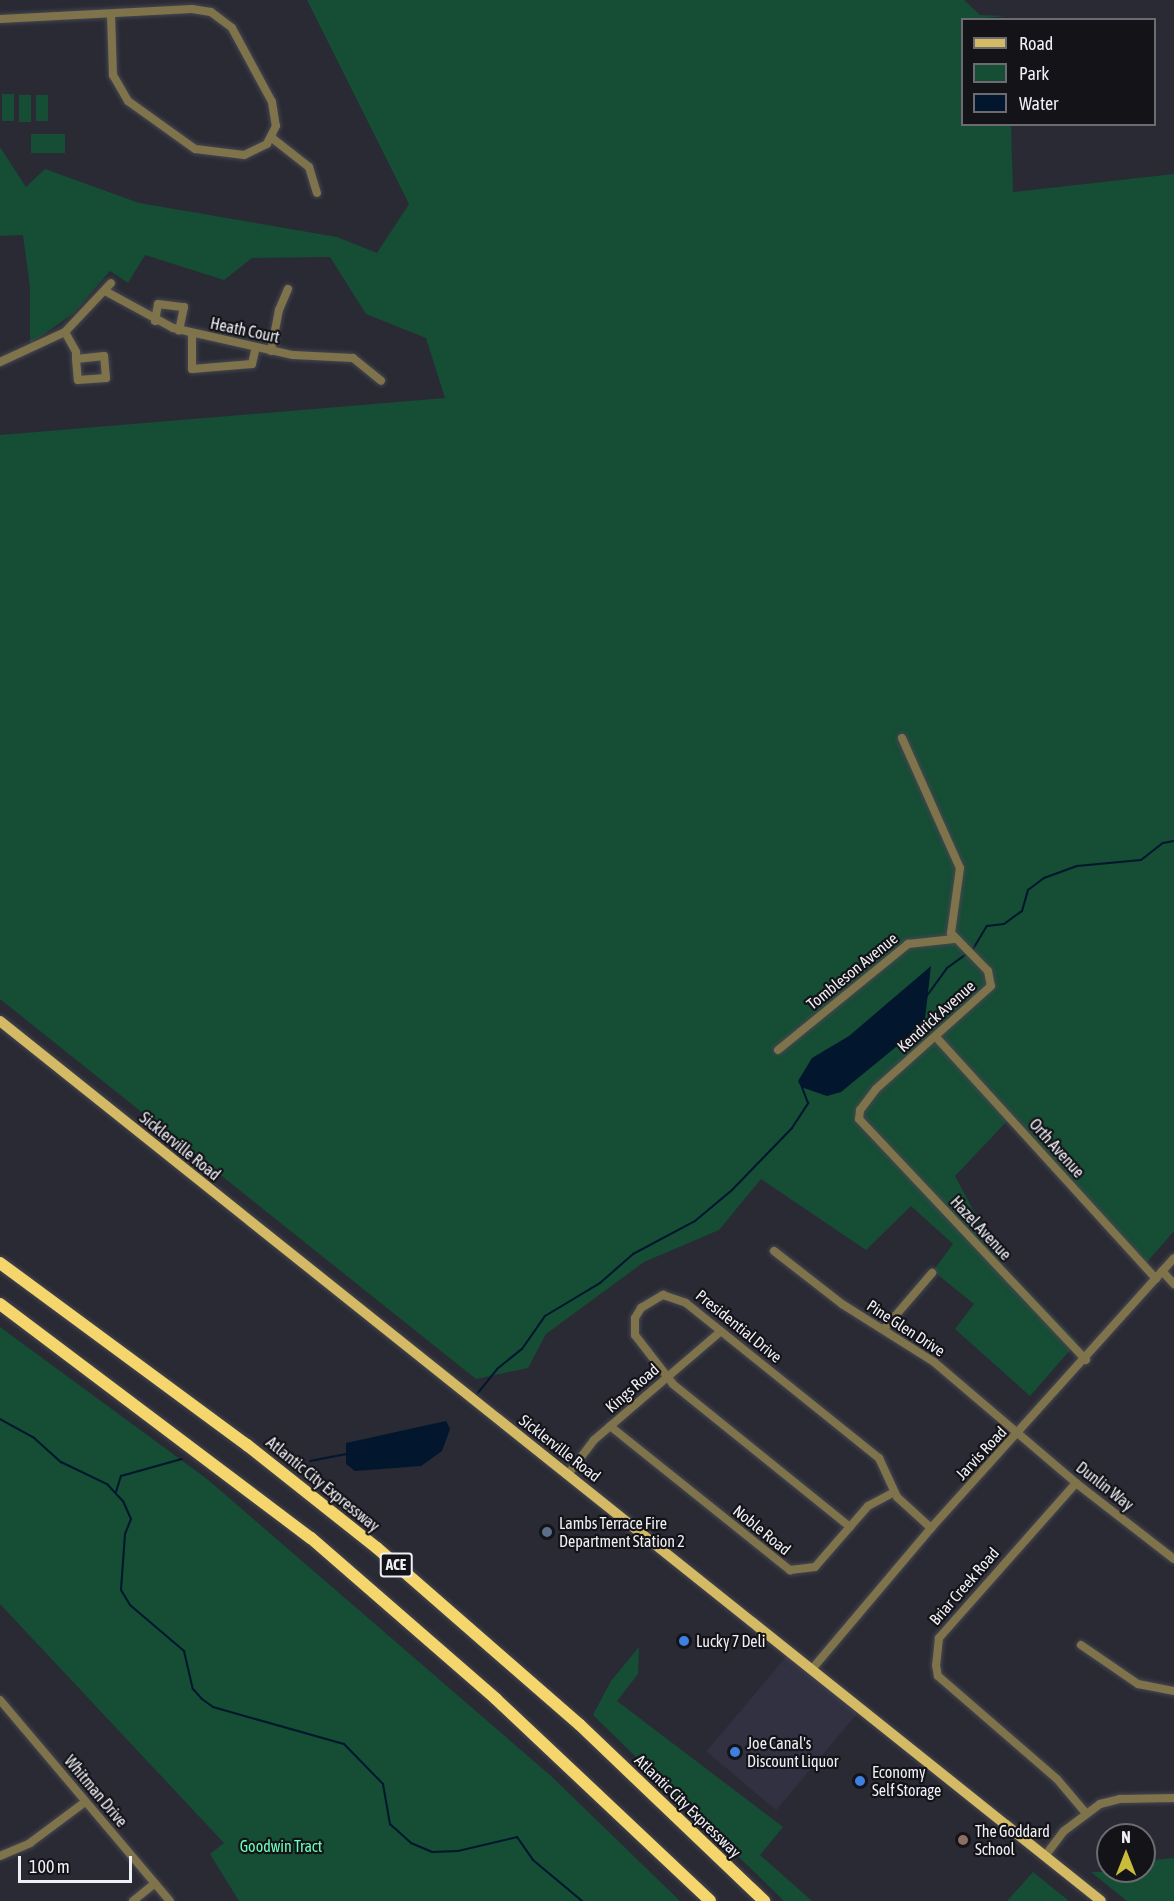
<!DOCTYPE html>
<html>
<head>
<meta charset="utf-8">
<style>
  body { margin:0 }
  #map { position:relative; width:1174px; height:1901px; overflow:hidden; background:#2a2a35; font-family:"Asap Condensed",sans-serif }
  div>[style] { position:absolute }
  .built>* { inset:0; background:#323142; transform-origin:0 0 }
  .green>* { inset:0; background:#154d35; transform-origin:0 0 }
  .water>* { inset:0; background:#02172d }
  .stream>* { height:2px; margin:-1px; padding:0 1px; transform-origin:1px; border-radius:1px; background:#02172d }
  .roads { filter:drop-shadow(0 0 2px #464650) drop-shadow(0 0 2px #464650) }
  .minor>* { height:8px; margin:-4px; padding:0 4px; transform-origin:4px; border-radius:4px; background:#7f734b }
  .major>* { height:10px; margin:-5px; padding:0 5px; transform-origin:5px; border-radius:5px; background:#d4ba64 }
  .highway>* { height:12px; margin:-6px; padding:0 6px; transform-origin:6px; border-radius:6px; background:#f5d66c }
  .dots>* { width:16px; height:16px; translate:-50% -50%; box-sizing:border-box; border:3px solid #131318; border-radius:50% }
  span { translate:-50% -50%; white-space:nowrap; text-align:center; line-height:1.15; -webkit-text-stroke:4.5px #131318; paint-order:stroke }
  .shield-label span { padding:2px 4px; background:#131318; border:2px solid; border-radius:4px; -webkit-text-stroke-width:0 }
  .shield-label { font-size:15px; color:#efeff6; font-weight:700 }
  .street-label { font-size:16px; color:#efeff6 }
  .poi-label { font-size:16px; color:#efeff6 }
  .left { translate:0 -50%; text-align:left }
  .park-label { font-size:16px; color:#6affbb }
  .legend { position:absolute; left:961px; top:18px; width:195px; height:108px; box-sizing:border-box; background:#131318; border:2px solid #6b6b71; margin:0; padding:8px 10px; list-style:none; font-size:18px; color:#efeff6 }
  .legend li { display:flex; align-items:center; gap:12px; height:30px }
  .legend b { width:30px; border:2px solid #6b6b71 }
  .north { position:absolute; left:1096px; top:1823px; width:60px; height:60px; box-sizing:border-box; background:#131318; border:2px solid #6b6b71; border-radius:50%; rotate:0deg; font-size:16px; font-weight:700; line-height:24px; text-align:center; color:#efeff6 }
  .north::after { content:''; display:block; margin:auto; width:21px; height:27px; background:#c9bb3b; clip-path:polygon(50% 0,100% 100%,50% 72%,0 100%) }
  .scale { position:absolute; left:18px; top:1856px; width:114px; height:27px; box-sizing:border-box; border:3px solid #efeff6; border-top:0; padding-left:8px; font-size:18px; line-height:21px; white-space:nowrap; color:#efeff6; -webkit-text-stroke:4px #131318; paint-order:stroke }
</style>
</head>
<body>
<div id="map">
  <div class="built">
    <i style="left:790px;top:1652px;width:91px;height:130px;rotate:40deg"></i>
  </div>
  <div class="green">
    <i style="clip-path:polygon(307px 0,964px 0,980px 15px,1006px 16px,962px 20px,962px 124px,1011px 125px,1013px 192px,1174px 174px,1174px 1231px,1146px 1263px,1009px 1119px,955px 1176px,1003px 1266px,1077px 1342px,1030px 1396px,955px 1329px,974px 1304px,933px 1271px,953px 1244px,911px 1206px,866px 1250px,761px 1179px,719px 1230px,644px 1262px,546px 1334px,528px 1368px,476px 1379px,0 999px,0 435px,445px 398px,426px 338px,366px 314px,330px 257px,252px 258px,224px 280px,145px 255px,128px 283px,110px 271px,74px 313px,30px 344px,30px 287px,23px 235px,0 236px,0 147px,26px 187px,45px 169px,139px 203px,337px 237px,377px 253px,409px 204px)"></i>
    <i style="left:2px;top:94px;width:12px;height:27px"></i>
    <i style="left:19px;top:95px;width:12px;height:27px"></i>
    <i style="left:36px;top:95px;width:12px;height:26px"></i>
    <i style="left:31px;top:134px;width:34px;height:19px"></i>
    <i style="clip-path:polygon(0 1327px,207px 1479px,551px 1776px,680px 1901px,239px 1901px,210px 1854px,224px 1843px,0 1604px)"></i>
    <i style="clip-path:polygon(639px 1647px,638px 1674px,617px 1701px,783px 1827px,760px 1855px,812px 1901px,784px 1901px,593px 1715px,611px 1681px)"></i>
    <i style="clip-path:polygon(1174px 1858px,1174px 1901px,1127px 1901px,1091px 1872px,1144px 1871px,1144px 1861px)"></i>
    <i style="clip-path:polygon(1033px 1872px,1069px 1901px,1007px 1901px)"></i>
  </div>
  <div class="water">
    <i style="clip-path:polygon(931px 966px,925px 1019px,902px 1042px,841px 1092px,827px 1096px,801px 1087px,798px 1081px,812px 1058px,849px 1036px)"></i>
    <i style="clip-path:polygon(446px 1421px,450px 1429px,442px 1451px,421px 1466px,355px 1471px,346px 1464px,346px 1443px)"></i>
  </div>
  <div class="stream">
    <i style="left:973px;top:949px;width:27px;rotate:-59deg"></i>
    <i style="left:987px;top:926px;width:17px;rotate:-7deg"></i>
    <i style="left:1004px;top:924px;width:22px;rotate:-36deg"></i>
    <i style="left:1022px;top:911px;width:22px;rotate:-74deg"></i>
    <i style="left:1028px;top:890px;width:20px;rotate:-37deg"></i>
    <i style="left:1044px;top:878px;width:35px;rotate:-20deg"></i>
    <i style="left:1077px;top:866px;width:64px;rotate:-5.4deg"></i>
    <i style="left:1141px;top:860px;width:28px;rotate:-38deg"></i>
    <i style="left:1163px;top:843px;width:11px;rotate:-10deg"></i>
    <i style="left:926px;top:997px;width:36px;rotate:-54deg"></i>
    <i style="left:947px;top:968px;width:22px;rotate:-36deg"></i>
    <i style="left:477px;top:1394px;width:32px;rotate:-51deg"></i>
    <i style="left:497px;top:1369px;width:32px;rotate:-39deg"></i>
    <i style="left:522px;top:1349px;width:40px;rotate:-55.1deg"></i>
    <i style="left:545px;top:1316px;width:64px;rotate:-31deg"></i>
    <i style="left:600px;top:1283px;width:44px;rotate:-41.3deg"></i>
    <i style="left:633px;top:1254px;width:70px;rotate:-28deg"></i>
    <i style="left:695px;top:1221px;width:48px;rotate:-40deg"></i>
    <i style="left:732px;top:1190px;width:86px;rotate:-45.9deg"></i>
    <i style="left:792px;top:1128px;width:30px;rotate:-57deg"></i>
    <i style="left:808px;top:1103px;width:17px;rotate:-111deg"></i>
    <i style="left:0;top:1419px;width:38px;rotate:29deg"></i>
    <i style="left:33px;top:1437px;width:38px;rotate:42deg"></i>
    <i style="left:61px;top:1462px;width:51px;rotate:25.6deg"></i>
    <i style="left:107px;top:1484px;width:23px;rotate:47deg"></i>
    <i style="left:123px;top:1501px;width:20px;rotate:66deg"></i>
    <i style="left:131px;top:1519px;width:16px;rotate:112deg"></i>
    <i style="left:125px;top:1534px;width:56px;rotate:94.1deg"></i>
    <i style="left:121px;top:1590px;width:17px;rotate:59deg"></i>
    <i style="left:130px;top:1605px;width:71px;rotate:40.4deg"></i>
    <i style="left:184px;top:1651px;width:39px;rotate:77deg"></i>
    <i style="left:193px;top:1689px;width:13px;rotate:48deg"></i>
    <i style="left:202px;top:1699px;width:14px;rotate:36deg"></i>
    <i style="left:213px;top:1707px;width:136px;rotate:15.8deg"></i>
    <i style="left:344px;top:1744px;width:56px;rotate:45.7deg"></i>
    <i style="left:383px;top:1784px;width:41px;rotate:80.1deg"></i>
    <i style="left:390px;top:1824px;width:28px;rotate:42deg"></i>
    <i style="left:411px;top:1843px;width:23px;rotate:23deg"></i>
    <i style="left:432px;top:1852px;width:26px;rotate:-2deg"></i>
    <i style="left:458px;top:1851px;width:61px;rotate:-13.3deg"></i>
    <i style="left:517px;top:1837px;width:28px;rotate:55deg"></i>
    <i style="left:533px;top:1860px;width:64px;rotate:39.9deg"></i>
    <i style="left:310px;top:1461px;width:37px;rotate:-11deg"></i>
    <i style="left:116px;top:1492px;width:17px;rotate:-73deg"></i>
    <i style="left:121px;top:1476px;width:63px;rotate:-15.6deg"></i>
  </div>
  <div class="roads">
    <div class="minor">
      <i style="left:0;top:19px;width:192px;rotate:-3deg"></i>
      <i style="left:192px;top:9px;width:19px;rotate:9deg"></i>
      <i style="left:211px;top:12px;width:26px;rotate:37deg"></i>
      <i style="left:232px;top:28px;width:84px;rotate:61.6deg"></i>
      <i style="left:272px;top:102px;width:24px;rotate:81deg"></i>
      <i style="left:276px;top:126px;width:20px;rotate:117deg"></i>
      <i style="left:267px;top:144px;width:25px;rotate:154deg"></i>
      <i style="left:244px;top:155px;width:49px;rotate:-173deg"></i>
      <i style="left:195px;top:149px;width:82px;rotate:-144.4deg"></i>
      <i style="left:128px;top:101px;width:30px;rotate:-120deg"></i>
      <i style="left:113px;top:75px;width:60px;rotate:-91.9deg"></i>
      <i style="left:272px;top:138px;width:47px;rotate:38.1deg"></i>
      <i style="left:309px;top:167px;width:27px;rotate:73deg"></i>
      <i style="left:105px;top:291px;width:77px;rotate:28.6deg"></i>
      <i style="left:173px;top:328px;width:123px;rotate:12.7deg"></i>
      <i style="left:293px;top:355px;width:60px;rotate:2.9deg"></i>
      <i style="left:353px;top:358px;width:36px;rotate:39deg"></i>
      <i style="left:155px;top:321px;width:17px;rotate:-80deg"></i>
      <i style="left:158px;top:304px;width:26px;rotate:7deg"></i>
      <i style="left:184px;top:307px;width:24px;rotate:102deg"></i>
      <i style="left:65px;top:332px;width:23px;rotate:61deg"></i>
      <i style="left:76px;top:352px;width:7px;rotate:90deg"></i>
      <i style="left:76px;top:359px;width:21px;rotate:85deg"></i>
      <i style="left:78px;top:380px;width:28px;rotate:-4deg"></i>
      <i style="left:106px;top:378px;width:22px;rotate:-95deg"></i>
      <i style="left:104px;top:356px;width:28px;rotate:174deg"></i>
      <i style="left:192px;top:334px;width:35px;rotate:90deg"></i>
      <i style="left:192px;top:369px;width:60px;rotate:-4.8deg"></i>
      <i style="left:252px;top:364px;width:17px;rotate:-77deg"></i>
      <i style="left:271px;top:351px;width:42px;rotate:-79deg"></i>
      <i style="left:279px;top:310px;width:23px;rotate:-67deg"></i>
      <i style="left:0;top:362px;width:72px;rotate:-24.8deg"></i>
      <i style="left:65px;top:332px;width:67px;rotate:-46.8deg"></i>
      <i style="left:902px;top:738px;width:142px;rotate:66deg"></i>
      <i style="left:960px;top:868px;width:66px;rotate:97.9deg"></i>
      <i style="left:951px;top:933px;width:53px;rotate:45.8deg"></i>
      <i style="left:988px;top:971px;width:15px;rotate:79deg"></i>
      <i style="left:991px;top:986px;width:154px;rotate:138.2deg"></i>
      <i style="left:876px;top:1089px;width:26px;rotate:127deg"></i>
      <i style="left:860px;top:1110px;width:9px;rotate:96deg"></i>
      <i style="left:859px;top:1119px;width:331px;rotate:46.7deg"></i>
      <i style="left:936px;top:1037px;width:327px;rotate:47.7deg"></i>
      <i style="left:778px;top:1050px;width:168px;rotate:-39.2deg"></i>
      <i style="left:908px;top:944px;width:46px;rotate:-6.2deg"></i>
      <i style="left:774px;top:1251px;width:86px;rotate:37.9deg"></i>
      <i style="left:842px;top:1304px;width:109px;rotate:32.2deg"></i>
      <i style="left:934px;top:1362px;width:187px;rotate:40.4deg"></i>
      <i style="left:1076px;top:1483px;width:124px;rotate:37.8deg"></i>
      <i style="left:1162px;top:1271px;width:18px;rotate:47deg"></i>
      <i style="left:884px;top:1329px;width:74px;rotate:-49.4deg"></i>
      <i style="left:610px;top:1426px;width:231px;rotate:38.7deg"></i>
      <i style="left:790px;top:1570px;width:25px;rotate:-7deg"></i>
      <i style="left:815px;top:1567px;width:81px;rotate:-49deg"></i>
      <i style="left:868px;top:1506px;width:30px;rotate:-28deg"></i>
      <i style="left:569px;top:1473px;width:41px;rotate:-52.9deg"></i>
      <i style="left:594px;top:1440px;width:167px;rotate:-40.6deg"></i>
      <i style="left:1076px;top:1483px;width:207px;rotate:131.5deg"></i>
      <i style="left:939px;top:1638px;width:27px;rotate:96deg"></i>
      <i style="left:936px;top:1665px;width:11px;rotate:80deg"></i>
      <i style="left:938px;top:1676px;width:157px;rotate:40.9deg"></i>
      <i style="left:1057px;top:1779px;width:43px;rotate:49.7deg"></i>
      <i style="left:850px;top:1527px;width:228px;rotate:-141.1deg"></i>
      <i style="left:673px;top:1384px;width:62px;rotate:-127.8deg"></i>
      <i style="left:635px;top:1335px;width:17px;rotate:-90deg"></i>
      <i style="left:635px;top:1318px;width:12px;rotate:-59deg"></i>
      <i style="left:641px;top:1308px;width:26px;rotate:-31deg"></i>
      <i style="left:663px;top:1295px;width:24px;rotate:19deg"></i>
      <i style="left:686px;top:1303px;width:248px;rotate:38.8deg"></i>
      <i style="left:879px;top:1458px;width:43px;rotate:65.2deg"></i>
      <i style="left:897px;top:1497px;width:46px;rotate:42.4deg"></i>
      <i style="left:1081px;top:1645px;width:69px;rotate:34.4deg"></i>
      <i style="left:1138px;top:1684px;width:37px;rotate:11deg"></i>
      <i style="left:812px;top:1669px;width:185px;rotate:-49.8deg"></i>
      <i style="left:931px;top:1528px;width:363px;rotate:-48deg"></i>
      <i style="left:0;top:1700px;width:263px;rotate:49.8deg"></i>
      <i style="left:0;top:1856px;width:33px;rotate:-23deg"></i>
      <i style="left:30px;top:1843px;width:69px;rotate:-36.7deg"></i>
      <i style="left:1045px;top:1856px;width:31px;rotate:-53deg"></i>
      <i style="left:1064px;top:1831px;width:45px;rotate:-36.9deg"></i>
      <i style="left:1100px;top:1804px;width:21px;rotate:-14deg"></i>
      <i style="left:1120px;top:1799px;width:54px;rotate:-1.1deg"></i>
      <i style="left:133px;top:1901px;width:28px;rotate:-39deg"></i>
    </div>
    <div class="major">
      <i style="left:0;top:1021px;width:1409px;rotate:38.63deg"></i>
    </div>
    <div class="highway">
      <i style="left:0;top:1263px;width:307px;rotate:36.4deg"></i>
      <i style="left:247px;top:1445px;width:166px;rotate:38.4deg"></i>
      <i style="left:377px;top:1548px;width:269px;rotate:41.1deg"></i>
      <i style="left:580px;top:1725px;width:255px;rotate:43.7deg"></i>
      <i style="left:0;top:1304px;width:389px;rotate:37deg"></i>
      <i style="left:311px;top:1538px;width:245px;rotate:41deg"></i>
      <i style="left:496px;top:1699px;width:294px;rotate:43.3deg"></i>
    </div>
  </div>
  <div class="dots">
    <i style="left:547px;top:1532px;background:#5c6f8a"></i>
    <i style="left:684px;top:1641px;background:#3f7fe0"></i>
    <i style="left:735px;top:1752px;background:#3f7fe0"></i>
    <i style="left:860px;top:1781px;background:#3f7fe0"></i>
    <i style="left:963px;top:1840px;background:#8d6e63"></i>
  </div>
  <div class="shield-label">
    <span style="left:396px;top:1565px">ACE</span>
  </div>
  <div class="street-label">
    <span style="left:245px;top:330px;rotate:12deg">Heath Court</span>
    <span style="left:852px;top:971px;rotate:-39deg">Tombleson Avenue</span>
    <span style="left:936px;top:1016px;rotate:-42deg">Kendrick Avenue</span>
    <span style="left:180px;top:1146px;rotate:39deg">Sicklerville Road</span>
    <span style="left:1057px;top:1148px;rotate:48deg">Orth Avenue</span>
    <span style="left:981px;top:1228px;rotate:47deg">Hazel Avenue</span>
    <span style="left:739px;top:1326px;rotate:39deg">Presidential Drive</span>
    <span style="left:906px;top:1328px;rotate:33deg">Pine Glen Drive</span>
    <span style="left:632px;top:1388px;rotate:-41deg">Kings Road</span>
    <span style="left:560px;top:1448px;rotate:38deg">Sicklerville Road</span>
    <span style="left:981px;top:1453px;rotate:-47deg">Jarvis Road</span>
    <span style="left:323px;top:1484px;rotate:39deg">Atlantic City Expressway</span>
    <span style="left:1105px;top:1486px;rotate:38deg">Dunlin Way</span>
    <span style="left:762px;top:1530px;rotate:39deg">Noble Road</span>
    <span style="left:964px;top:1586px;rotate:-49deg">Briar Creek Road</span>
    <span style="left:96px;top:1791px;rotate:50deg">Whitman Drive</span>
    <span style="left:688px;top:1806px;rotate:44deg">Atlantic City Expressway</span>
  </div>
  <div class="poi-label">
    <span class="left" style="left:559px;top:1532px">Lambs Terrace Fire<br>Department Station 2</span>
    <span class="left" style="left:696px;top:1641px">Lucky 7 Deli</span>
    <span class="left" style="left:747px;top:1752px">Joe Canal's<br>Discount Liquor</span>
    <span class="left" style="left:872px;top:1781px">Economy<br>Self Storage</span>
    <span class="left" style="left:975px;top:1840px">The Goddard<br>School</span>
  </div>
  <div class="park-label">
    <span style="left:281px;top:1846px">Goodwin Tract</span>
  </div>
  <ul class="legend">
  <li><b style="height:8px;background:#d4ba64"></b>Road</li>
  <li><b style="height:16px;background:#154d35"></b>Park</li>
  <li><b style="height:16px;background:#02172d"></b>Water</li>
  </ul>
  <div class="north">N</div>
  <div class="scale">100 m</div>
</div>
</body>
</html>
